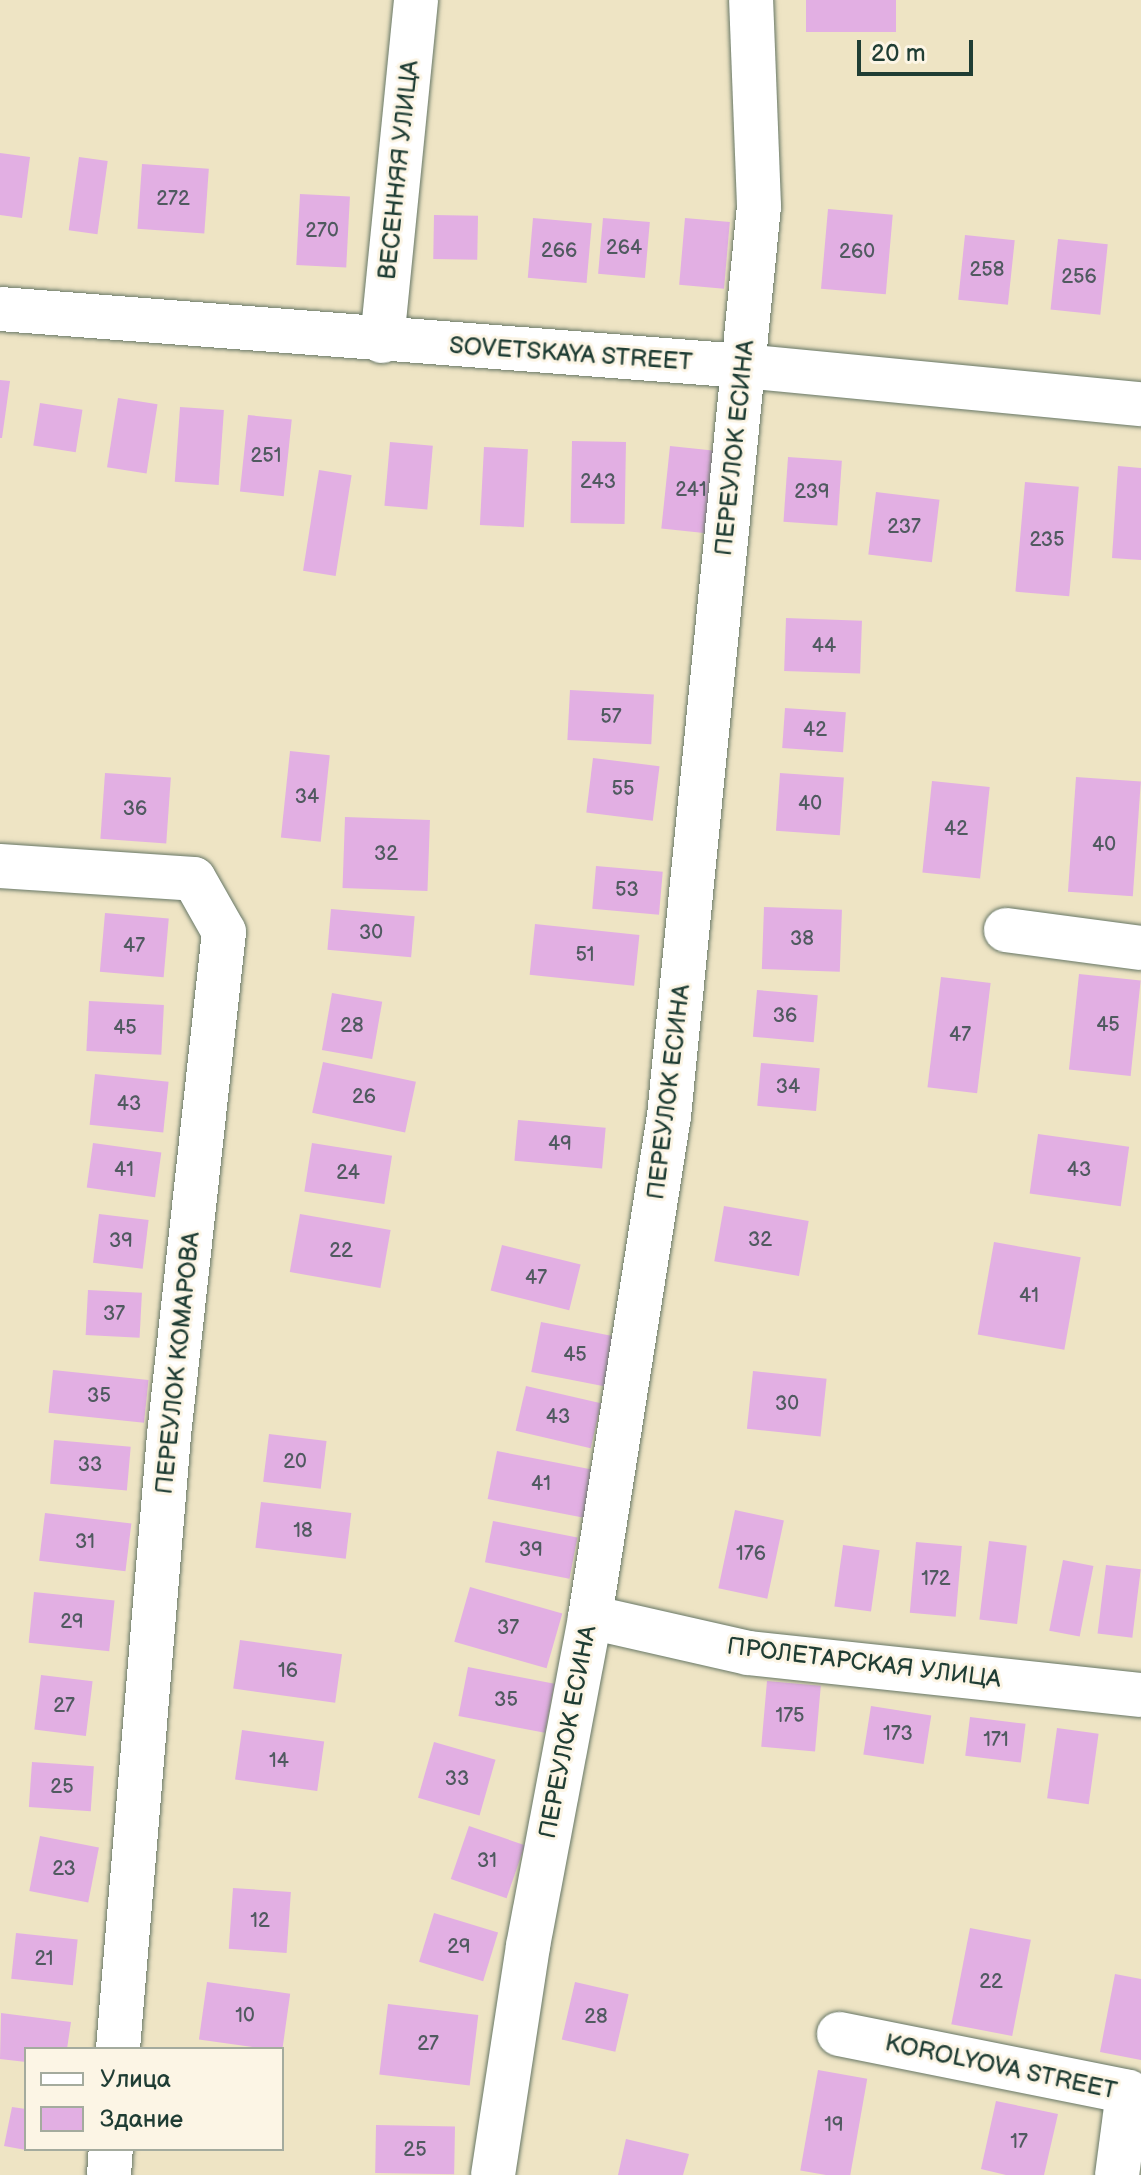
<!DOCTYPE html>
<html>
<head>
<meta charset="utf-8">
<style>
  body { margin:0 }
  #map { position:relative; width:1141px; height:2175px; overflow:hidden; background:#eee4c4; font-family:"Balsamiq Sans",sans-serif }
  div>[style] { position:absolute }
  .building>* { inset:0; background:#e2afe3; transform-origin:0 0 }
  .roads { filter:drop-shadow(0 0 2px #677766) drop-shadow(0 0 2px #677766) }
  .minor>* { height:44px; margin:-22px; padding:0 22px; transform-origin:22px; border-radius:22px; background:#fff }
  span { translate:-50% -50%; white-space:nowrap; text-align:center; line-height:1.15; -webkit-text-stroke:6px #fcf5e5; paint-order:stroke }
  .number-label { font-size:20px; color:#505a60 }
  .number-label span { -webkit-text-stroke-width:0 }
  .street-label { font-size:24px; color:#1f3d34 }
  .legend { position:absolute; left:24px; top:2047px; width:260px; height:104px; box-sizing:border-box; background:#fcf5e5; border:2px solid #a4ab9e; margin:0; padding:10px 14px; list-style:none; font-size:24px; color:#1f3d34 }
  .legend li { display:flex; align-items:center; gap:16px; height:40px }
  .legend b { width:40px; border:2px solid #a4ab9e }
  .scale { position:absolute; left:857px; top:40px; width:116px; height:36px; box-sizing:border-box; border:4px solid #1f3d34; border-top:0; padding-left:10px; font-size:24px; line-height:28px; white-space:nowrap; color:#1f3d34; -webkit-text-stroke:6px #fcf5e5; paint-order:stroke }
</style>
</head>
<body>
<div id="map">
  <div class="building">
    <i style="left:806px;top:0;width:90px;height:32px"></i>
    <i style="clip-path:polygon(0 153px,30px 157px,22px 218px,0 215px)"></i>
    <i style="left:79px;top:157px;width:29px;height:74px;rotate:8deg"></i>
    <i style="left:142px;top:164px;width:67px;height:65px;rotate:4deg"></i>
    <i style="left:300px;top:194px;width:50px;height:71px;rotate:3deg"></i>
    <i style="left:828px;top:209px;width:65px;height:80px;rotate:5deg"></i>
    <i style="left:434px;top:215px;width:44px;height:44px;rotate:1deg"></i>
    <i style="left:533px;top:218px;width:59px;height:60px;rotate:5deg"></i>
    <i style="left:603px;top:218px;width:47px;height:56px;rotate:5deg"></i>
    <i style="left:685px;top:218px;width:45px;height:67px;rotate:5deg"></i>
    <i style="left:965px;top:235px;width:50px;height:65px;rotate:6deg"></i>
    <i style="left:1058px;top:239px;width:50px;height:71px;rotate:6deg"></i>
    <i style="clip-path:polygon(0 380px,10px 381px,2px 438px,0 438px)"></i>
    <i style="left:118px;top:398px;width:40px;height:70px;rotate:9deg"></i>
    <i style="left:40px;top:403px;width:43px;height:43px;rotate:9deg"></i>
    <i style="left:180px;top:407px;width:44px;height:75px;rotate:4deg"></i>
    <i style="left:248px;top:415px;width:44px;height:77px;rotate:6deg"></i>
    <i style="left:572px;top:441px;width:54px;height:82px;rotate:1deg"></i>
    <i style="left:390px;top:442px;width:43px;height:64px;rotate:5deg"></i>
    <i style="left:670px;top:446px;width:50px;height:83px;rotate:6deg"></i>
    <i style="left:484px;top:447px;width:44px;height:78px;rotate:3deg"></i>
    <i style="left:788px;top:457px;width:54px;height:65px;rotate:4deg"></i>
    <i style="clip-path:polygon(1118px 466px,1141px 468px,1141px 560px,1112px 558px)"></i>
    <i style="left:319px;top:470px;width:33px;height:102px;rotate:9deg"></i>
    <i style="left:1025px;top:482px;width:54px;height:110px;rotate:5deg"></i>
    <i style="left:876px;top:492px;width:64px;height:63px;rotate:7deg"></i>
    <i style="left:786px;top:618px;width:76px;height:53px;rotate:2deg"></i>
    <i style="left:570px;top:690px;width:84px;height:50px;rotate:3deg"></i>
    <i style="left:785px;top:708px;width:61px;height:40px;rotate:4deg"></i>
    <i style="left:290px;top:751px;width:40px;height:87px;rotate:6deg"></i>
    <i style="left:593px;top:758px;width:67px;height:55px;rotate:7deg"></i>
    <i style="left:105px;top:773px;width:66px;height:66px;rotate:4deg"></i>
    <i style="left:780px;top:773px;width:64px;height:58px;rotate:4deg"></i>
    <i style="left:1076px;top:777px;width:65px;height:115px;rotate:4deg"></i>
    <i style="left:932px;top:781px;width:58px;height:92px;rotate:6deg"></i>
    <i style="left:345px;top:817px;width:85px;height:71px;rotate:2deg"></i>
    <i style="left:596px;top:866px;width:67px;height:43px;rotate:5deg"></i>
    <i style="left:764px;top:907px;width:78px;height:62px;rotate:2deg"></i>
    <i style="left:331px;top:909px;width:84px;height:41px;rotate:5deg"></i>
    <i style="left:105px;top:913px;width:64px;height:59px;rotate:5deg"></i>
    <i style="left:535px;top:924px;width:105px;height:51px;rotate:6deg"></i>
    <i style="left:1079px;top:974px;width:62px;height:96px;rotate:6deg"></i>
    <i style="left:941px;top:977px;width:50px;height:111px;rotate:7deg"></i>
    <i style="left:757px;top:990px;width:61px;height:47px;rotate:5deg"></i>
    <i style="left:332px;top:993px;width:51px;height:58px;rotate:10deg"></i>
    <i style="left:89px;top:1001px;width:75px;height:50px;rotate:3deg"></i>
    <i style="left:323px;top:1062px;width:95px;height:52px;rotate:12deg"></i>
    <i style="left:761px;top:1063px;width:59px;height:43px;rotate:5deg"></i>
    <i style="left:95px;top:1074px;width:74px;height:51px;rotate:6deg"></i>
    <i style="left:518px;top:1120px;width:88px;height:41px;rotate:5deg"></i>
    <i style="left:1038px;top:1134px;width:92px;height:60px;rotate:8deg"></i>
    <i style="left:93px;top:1143px;width:69px;height:45px;rotate:8deg"></i>
    <i style="left:312px;top:1143px;width:81px;height:49px;rotate:9deg"></i>
    <i style="left:724px;top:1206px;width:86px;height:56px;rotate:10deg"></i>
    <i style="left:99px;top:1214px;width:50px;height:49px;rotate:7deg"></i>
    <i style="left:300px;top:1214px;width:92px;height:59px;rotate:10deg"></i>
    <i style="left:994px;top:1242px;width:88px;height:94px;rotate:10deg"></i>
    <i style="left:502px;top:1245px;width:81px;height:47px;rotate:14deg"></i>
    <i style="left:88px;top:1290px;width:54px;height:45px;rotate:3deg"></i>
    <i style="left:541px;top:1322px;width:78px;height:51px;rotate:11deg"></i>
    <i style="left:53px;top:1370px;width:96px;height:43px;rotate:6deg"></i>
    <i style="left:753px;top:1371px;width:74px;height:58px;rotate:6deg"></i>
    <i style="left:526px;top:1386px;width:77px;height:46px;rotate:13deg"></i>
    <i style="left:269px;top:1434px;width:58px;height:48px;rotate:7deg"></i>
    <i style="left:54px;top:1440px;width:77px;height:44px;rotate:5deg"></i>
    <i style="left:497px;top:1451px;width:98px;height:49px;rotate:11deg"></i>
    <i style="left:261px;top:1502px;width:91px;height:46px;rotate:7deg"></i>
    <i style="left:735px;top:1510px;width:50px;height:80px;rotate:12deg"></i>
    <i style="left:45px;top:1513px;width:87px;height:48px;rotate:7deg"></i>
    <i style="left:493px;top:1521px;width:86px;height:42px;rotate:11deg"></i>
    <i style="left:989px;top:1541px;width:38px;height:79px;rotate:7deg"></i>
    <i style="left:916px;top:1542px;width:46px;height:71px;rotate:5deg"></i>
    <i style="left:843px;top:1545px;width:37px;height:62px;rotate:8deg"></i>
    <i style="left:1063px;top:1560px;width:31px;height:72px;rotate:11deg"></i>
    <i style="left:1106px;top:1565px;width:35px;height:69px;rotate:7deg"></i>
    <i style="left:470px;top:1587px;width:96px;height:57px;rotate:16deg"></i>
    <i style="left:34px;top:1592px;width:81px;height:51px;rotate:6deg"></i>
    <i style="left:240px;top:1640px;width:103px;height:49px;rotate:8deg"></i>
    <i style="left:468px;top:1667px;width:88px;height:50px;rotate:11deg"></i>
    <i style="left:41px;top:1675px;width:52px;height:55px;rotate:7deg"></i>
    <i style="left:767px;top:1681px;width:54px;height:66px;rotate:5deg"></i>
    <i style="left:871px;top:1706px;width:61px;height:49px;rotate:9deg"></i>
    <i style="left:970px;top:1717px;width:56px;height:39px;rotate:7deg"></i>
    <i style="left:1057px;top:1728px;width:42px;height:71px;rotate:8deg"></i>
    <i style="left:242px;top:1730px;width:83px;height:50px;rotate:8deg"></i>
    <i style="left:434px;top:1742px;width:64px;height:58px;rotate:16deg"></i>
    <i style="left:32px;top:1762px;width:62px;height:45px;rotate:4deg"></i>
    <i style="left:469px;top:1826px;width:59px;height:56px;rotate:19deg"></i>
    <i style="left:40px;top:1836px;width:60px;height:56px;rotate:11deg"></i>
    <i style="left:233px;top:1888px;width:58px;height:61px;rotate:4deg"></i>
    <i style="left:434px;top:1913px;width:67px;height:51px;rotate:17deg"></i>
    <i style="left:970px;top:1928px;width:62px;height:98px;rotate:11deg"></i>
    <i style="left:16px;top:1933px;width:62px;height:46px;rotate:6deg"></i>
    <i style="clip-path:polygon(1115px 1974px,1141px 1979px,1141px 2060px,1100px 2052px)"></i>
    <i style="left:207px;top:1982px;width:84px;height:58px;rotate:8deg"></i>
    <i style="left:575px;top:1982px;width:55px;height:59px;rotate:13deg"></i>
    <i style="left:388px;top:2004px;width:91px;height:71px;rotate:7deg"></i>
    <i style="clip-path:polygon(1px 2013px,71px 2022px,67px 2049px,26px 2049px,26px 2062px,0 2059px)"></i>
    <i style="left:818px;top:2070px;width:50px;height:102px;rotate:10deg"></i>
    <i style="clip-path:polygon(996px 2101px,1058px 2114px,1044px 2175px,1006px 2175px,981px 2169px)"></i>
    <i style="clip-path:polygon(12px 2107px,26px 2109px,26px 2150px,4px 2146px)"></i>
    <i style="left:376px;top:2125px;width:79px;height:48px;rotate:1deg"></i>
    <i style="clip-path:polygon(626px 2139px,689px 2154px,683px 2175px,618px 2175px)"></i>
  </div>
  <div class="roads">
    <div class="minor">
      <i style="left:0;top:309px;width:745px;rotate:4.39deg"></i>
      <i style="left:743px;top:366px;width:400px;rotate:5.5deg"></i>
      <i style="left:382px;top:341px;width:343px;rotate:-84.3deg"></i>
      <i style="left:0;top:866px;width:194px;rotate:3.8deg"></i>
      <i style="left:194px;top:879px;width:61px;rotate:60.5deg"></i>
      <i style="left:224px;top:932px;width:506px;rotate:96.24deg"></i>
      <i style="left:169px;top:1435px;width:616px;rotate:94.75deg"></i>
      <i style="left:1006px;top:930px;width:136px;rotate:7.6deg"></i>
      <i style="left:590px;top:1617px;width:162px;rotate:12.8deg"></i>
      <i style="left:748px;top:1653px;width:395px;rotate:6.1deg"></i>
      <i style="left:839px;top:2034px;width:295px;rotate:11.3deg"></i>
      <i style="left:1128px;top:2092px;width:84px;rotate:97.5deg"></i>
      <i style="left:109px;top:2175px;width:26px;rotate:-86deg"></i>
      <i style="left:493px;top:2175px;width:232px;rotate:-81.3deg"></i>
      <i style="left:528px;top:1946px;width:335px;rotate:-79.3deg"></i>
      <i style="left:590px;top:1617px;width:507px;rotate:-81.04deg"></i>
      <i style="left:669px;top:1116px;width:914px;rotate:-84.35deg"></i>
      <i style="left:759px;top:206px;width:206px;rotate:-92.2deg"></i>
    </div>
  </div>
  <div class="number-label">
    <span style="left:173px;top:199px">272</span>
    <span style="left:322px;top:231px">270</span>
    <span style="left:624px;top:248px">264</span>
    <span style="left:559px;top:251px">266</span>
    <span style="left:857px;top:252px">260</span>
    <span style="left:987px;top:270px">258</span>
    <span style="left:1079px;top:277px">256</span>
    <span style="left:266px;top:456px">251</span>
    <span style="left:598px;top:482px">243</span>
    <span style="left:691px;top:490px">241</span>
    <span style="left:812px;top:492px">239</span>
    <span style="left:904px;top:527px">237</span>
    <span style="left:1047px;top:540px">235</span>
    <span style="left:824px;top:646px">44</span>
    <span style="left:611px;top:717px">57</span>
    <span style="left:815px;top:730px">42</span>
    <span style="left:623px;top:789px">55</span>
    <span style="left:307px;top:797px">34</span>
    <span style="left:810px;top:804px">40</span>
    <span style="left:135px;top:809px">36</span>
    <span style="left:956px;top:829px">42</span>
    <span style="left:1104px;top:845px">40</span>
    <span style="left:386px;top:854px">32</span>
    <span style="left:627px;top:890px">53</span>
    <span style="left:371px;top:933px">30</span>
    <span style="left:802px;top:939px">38</span>
    <span style="left:134px;top:946px">47</span>
    <span style="left:585px;top:955px">51</span>
    <span style="left:785px;top:1016px">36</span>
    <span style="left:1108px;top:1025px">45</span>
    <span style="left:352px;top:1026px">28</span>
    <span style="left:125px;top:1028px">45</span>
    <span style="left:960px;top:1035px">47</span>
    <span style="left:788px;top:1087px">34</span>
    <span style="left:364px;top:1097px">26</span>
    <span style="left:129px;top:1104px">43</span>
    <span style="left:560px;top:1144px">49</span>
    <span style="left:124px;top:1170px">41</span>
    <span style="left:1079px;top:1170px">43</span>
    <span style="left:348px;top:1173px">24</span>
    <span style="left:760px;top:1240px">32</span>
    <span style="left:121px;top:1241px">39</span>
    <span style="left:341px;top:1251px">22</span>
    <span style="left:536px;top:1278px">47</span>
    <span style="left:1029px;top:1296px">41</span>
    <span style="left:114px;top:1314px">37</span>
    <span style="left:575px;top:1355px">45</span>
    <span style="left:99px;top:1396px">35</span>
    <span style="left:787px;top:1404px">30</span>
    <span style="left:558px;top:1417px">43</span>
    <span style="left:295px;top:1462px">20</span>
    <span style="left:90px;top:1465px">33</span>
    <span style="left:541px;top:1484px">41</span>
    <span style="left:303px;top:1531px">18</span>
    <span style="left:85px;top:1542px">31</span>
    <span style="left:531px;top:1550px">39</span>
    <span style="left:751px;top:1554px">176</span>
    <span style="left:936px;top:1579px">172</span>
    <span style="left:72px;top:1622px">29</span>
    <span style="left:508px;top:1628px">37</span>
    <span style="left:288px;top:1671px">16</span>
    <span style="left:506px;top:1700px">35</span>
    <span style="left:64px;top:1706px">27</span>
    <span style="left:790px;top:1716px">175</span>
    <span style="left:898px;top:1734px">173</span>
    <span style="left:996px;top:1740px">171</span>
    <span style="left:279px;top:1761px">14</span>
    <span style="left:457px;top:1779px">33</span>
    <span style="left:62px;top:1787px">25</span>
    <span style="left:487px;top:1861px">31</span>
    <span style="left:64px;top:1869px">23</span>
    <span style="left:260px;top:1921px">12</span>
    <span style="left:459px;top:1947px">29</span>
    <span style="left:44px;top:1959px">21</span>
    <span style="left:991px;top:1982px">22</span>
    <span style="left:245px;top:2016px">10</span>
    <span style="left:596px;top:2017px">28</span>
    <span style="left:428px;top:2044px">27</span>
    <span style="left:834px;top:2125px">19</span>
    <span style="left:1019px;top:2142px">17</span>
    <span style="left:415px;top:2150px">25</span>
  </div>
  <div class="street-label">
    <span style="left:399px;top:170px;rotate:-84deg">ВЕСЕННЯЯ УЛИЦА</span>
    <span style="left:571px;top:354px;rotate:4deg">SOVETSKAYA STREET</span>
    <span style="left:735px;top:448px;rotate:-84deg">ПЕРЕУЛОК ЕСИНА</span>
    <span style="left:669px;top:1092px;rotate:-83deg">ПЕРЕУЛОК ЕСИНА</span>
    <span style="left:178px;top:1363px;rotate:-84deg">ПЕРЕУЛОК КОМАРОВА</span>
    <span style="left:864px;top:1663px;rotate:7deg">ПРОЛЕТАРСКАЯ УЛИЦА</span>
    <span style="left:568px;top:1732px;rotate:-79deg">ПЕРЕУЛОК ЕСИНА</span>
    <span style="left:1001px;top:2067px;rotate:12deg">KOROLYOVA STREET</span>
  </div>
  <ul class="legend">
  <li><b style="height:10px;background:#fff"></b>Улица</li>
  <li><b style="height:22px;background:#e2afe3"></b>Здание</li>
  </ul>
  <div class="scale">20 m</div>
</div>
</body>
</html>
